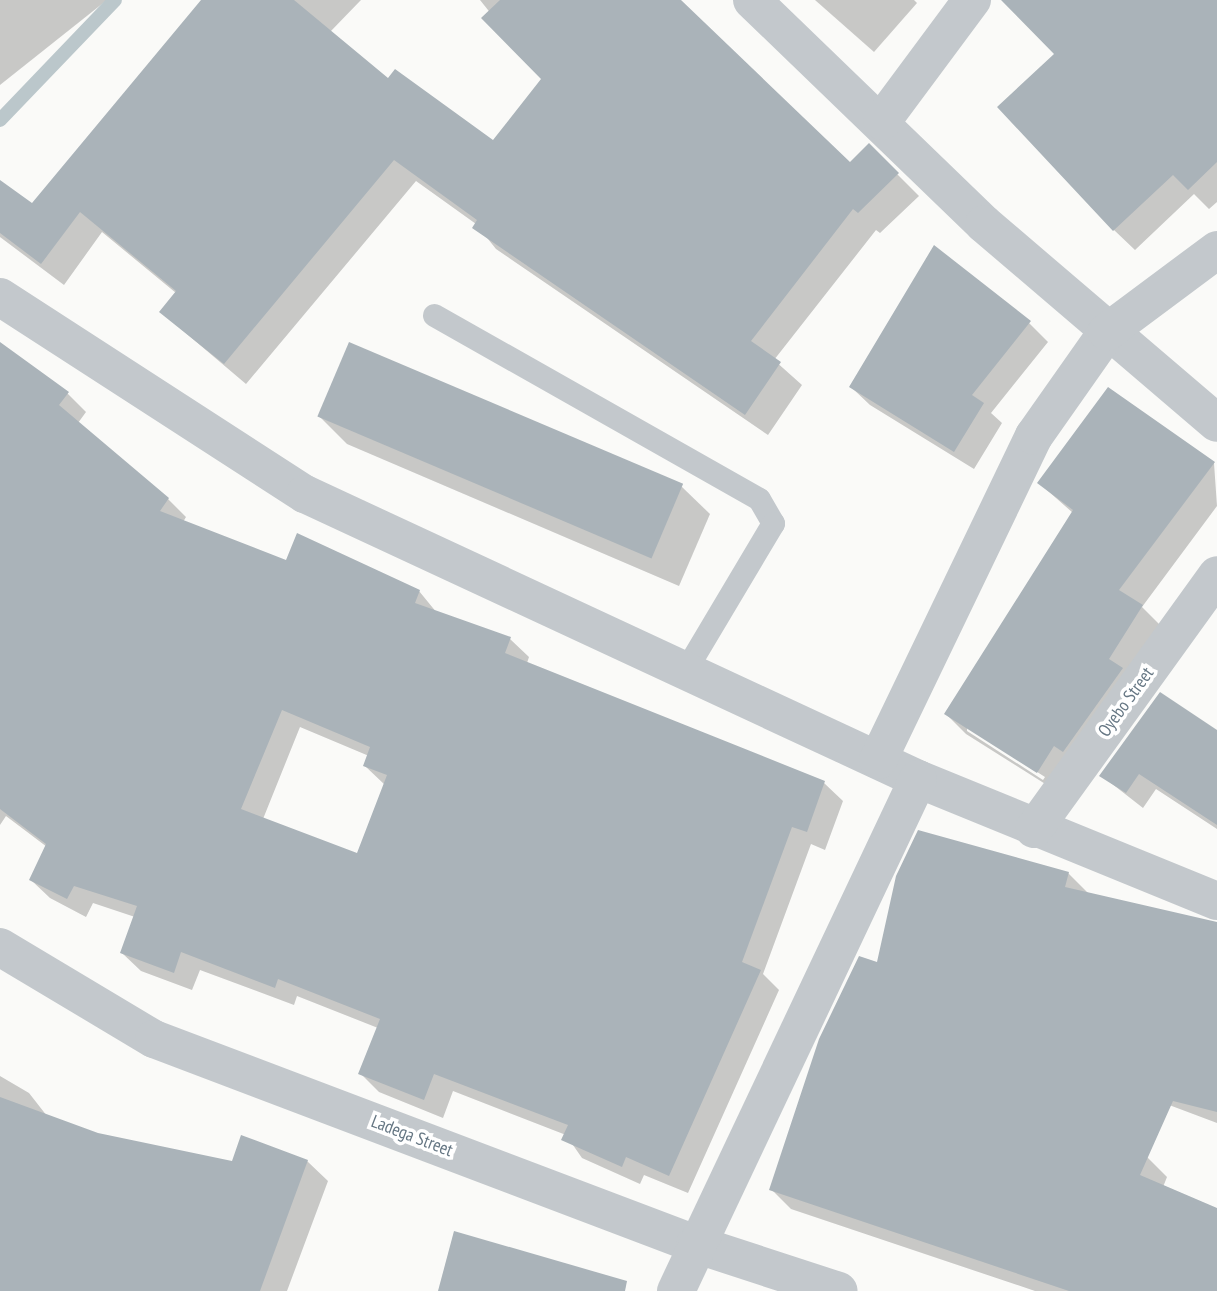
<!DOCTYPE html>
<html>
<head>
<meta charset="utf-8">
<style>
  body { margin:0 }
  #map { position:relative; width:1217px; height:1291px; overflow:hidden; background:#fafaf8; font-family:"PT Sans Narrow",sans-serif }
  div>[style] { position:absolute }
  .shadow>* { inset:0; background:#0003 }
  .stream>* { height:14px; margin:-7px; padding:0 7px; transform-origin:7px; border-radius:7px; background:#bbc7cb }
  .building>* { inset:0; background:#aab3b9; transform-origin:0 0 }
  .service>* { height:23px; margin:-11.5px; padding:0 11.5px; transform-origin:11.5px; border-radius:11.5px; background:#c3c8cc }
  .minor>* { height:38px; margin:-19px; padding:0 19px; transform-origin:19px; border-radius:19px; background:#c3c8cc }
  span { translate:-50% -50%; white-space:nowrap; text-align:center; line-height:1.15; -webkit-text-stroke:7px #fff; paint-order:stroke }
  .street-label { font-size:18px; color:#657683 }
</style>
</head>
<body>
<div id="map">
  <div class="shadow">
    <i style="clip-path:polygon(0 0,107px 0,0 85px)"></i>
    <i style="clip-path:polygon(203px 0,361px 0,330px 32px,388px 81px,493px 143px,543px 79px,480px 0,672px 0,850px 164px,869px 146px,919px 196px,880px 233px,876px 230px,774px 360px,802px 385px,768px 435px,496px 249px,476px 224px,416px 181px,246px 384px,161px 312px,176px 293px,102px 232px,64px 285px,0 237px,0 182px,32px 205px)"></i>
    <i style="clip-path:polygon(815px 0,914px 0,917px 3px,874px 52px)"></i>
    <i style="clip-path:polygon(1013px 0,1217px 0,1217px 202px,1209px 209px,1194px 194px,1135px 250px,1114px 230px,1057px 54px)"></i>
    <i style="clip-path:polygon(1029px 323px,1048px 342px,991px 413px,1002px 423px,974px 469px,870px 405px,851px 387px)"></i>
    <i style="clip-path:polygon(evenodd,0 344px,68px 394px,86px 412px,78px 423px,168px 499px,186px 517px,183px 522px,287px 562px,419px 591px,437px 613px,510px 639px,529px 657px,527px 663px,824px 783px,843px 801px,825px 850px,811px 844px,763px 974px,779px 990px,688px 1193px,644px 1175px,640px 1184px,582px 1158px,566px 1135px,453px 1091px,443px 1118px,379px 1092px,360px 1073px,378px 1028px,297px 996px,294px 1005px,200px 970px,192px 990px,141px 971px,122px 953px,135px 917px,93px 903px,86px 917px,50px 898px,31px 880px,47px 847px,6px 816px,0 825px,0 344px,300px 727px,369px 756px,365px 766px,385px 785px,358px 855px,263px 819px,300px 727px)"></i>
    <i style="clip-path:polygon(350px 344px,682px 487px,710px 514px,679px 586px,347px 444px,320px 417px)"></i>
    <i style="clip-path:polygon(evenodd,1214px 463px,1217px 506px,1142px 607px,1162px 627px,1058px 792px,966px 734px,946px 714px,1073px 513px,1039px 483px,1214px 463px,967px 727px,1045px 777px,1043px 780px,967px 731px,967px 727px)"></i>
    <i style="clip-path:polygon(1217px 732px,1217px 829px,1156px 789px,1143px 808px,1102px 776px)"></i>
    <i style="clip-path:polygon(1068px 873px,1088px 893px,1217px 923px,1217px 1123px,1116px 1085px,1147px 1157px,1167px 1177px,1163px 1187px,1217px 1210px,1217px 1291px,1035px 1291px,791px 1209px,771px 1189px,878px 964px)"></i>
    <i style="clip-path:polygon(0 1076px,29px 1093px,47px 1116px,98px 1135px,233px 1163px,307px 1161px,328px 1181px,287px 1291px,0 1291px)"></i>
  </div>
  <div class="stream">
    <i style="left:0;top:120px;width:166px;rotate:-46.2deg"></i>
  </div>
  <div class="building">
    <i style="clip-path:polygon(201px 0,294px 0,388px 78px,395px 69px,493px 140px,541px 79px,481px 18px,500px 0,681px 0,850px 162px,869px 143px,899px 173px,858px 213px,853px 209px,751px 341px,781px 362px,745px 415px,472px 228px,477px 220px,394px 160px,224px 364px,159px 312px,176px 291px,80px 212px,41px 264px,0 233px,0 180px,32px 203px)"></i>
    <i style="clip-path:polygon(1001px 0,1217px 0,1217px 162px,1188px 190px,1173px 175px,1113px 231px,997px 107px,1054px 54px)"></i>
    <i style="clip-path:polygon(934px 245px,1031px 321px,972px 395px,984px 403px,954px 452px,849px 387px)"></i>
    <i style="clip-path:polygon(evenodd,0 342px,69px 392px,59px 405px,169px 498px,160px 511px,286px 560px,297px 533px,420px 590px,415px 603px,511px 637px,505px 653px,825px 781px,807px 832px,792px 827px,742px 962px,761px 970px,669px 1176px,626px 1157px,622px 1167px,561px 1140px,568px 1125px,434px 1074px,424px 1100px,358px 1074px,380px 1019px,278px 979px,275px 988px,181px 952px,174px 973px,120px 953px,137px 906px,74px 886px,67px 899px,29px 880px,46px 844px,0 809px,0 342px,282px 710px,370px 747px,363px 766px,387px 775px,357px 853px,241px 809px,282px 710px)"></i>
    <i style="left:349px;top:342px;width:363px;height:81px;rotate:23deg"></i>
    <i style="clip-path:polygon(1108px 387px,1215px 462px,1119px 590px,1143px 605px,1109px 659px,1123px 668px,1063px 752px,1054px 746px,1037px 773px,944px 714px,1073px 510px,1037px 483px)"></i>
    <i style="clip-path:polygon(1160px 692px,1217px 730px,1217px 825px,1139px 774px,1126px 793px,1099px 776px)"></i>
    <i style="clip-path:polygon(918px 830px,1069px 872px,1065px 887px,1217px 922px,1217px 1112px,1173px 1101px,1140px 1175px,1217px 1208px,1217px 1291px,1069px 1291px,769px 1190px,819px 1039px,859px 956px,877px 962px,896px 876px)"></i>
    <i style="clip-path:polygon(0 1097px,98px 1133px,232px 1161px,241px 1135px,308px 1160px,260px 1291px,0 1291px)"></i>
    <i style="clip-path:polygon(454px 1231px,627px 1281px,625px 1291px,438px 1291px)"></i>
  </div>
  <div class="service">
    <i style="left:434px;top:315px;width:373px;rotate:29.5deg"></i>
    <i style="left:759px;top:499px;width:28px;rotate:60deg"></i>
    <i style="left:773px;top:523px;width:170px;rotate:120.8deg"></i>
  </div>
  <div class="minor">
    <i style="left:752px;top:0;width:322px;rotate:44deg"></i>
    <i style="left:984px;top:224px;width:306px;rotate:40.5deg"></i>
    <i style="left:882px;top:121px;width:151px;rotate:-53.4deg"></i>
    <i style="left:0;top:297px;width:363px;rotate:32.9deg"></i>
    <i style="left:305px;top:494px;width:676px;rotate:24.93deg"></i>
    <i style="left:918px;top:779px;width:323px;rotate:22.2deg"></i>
    <i style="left:878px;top:760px;width:360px;rotate:-64.3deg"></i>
    <i style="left:1034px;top:436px;width:127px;rotate:-54.9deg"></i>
    <i style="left:1107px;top:332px;width:137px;rotate:-36.7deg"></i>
    <i style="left:1034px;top:829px;width:313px;rotate:-54.2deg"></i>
    <i style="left:0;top:947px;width:179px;rotate:30.9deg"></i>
    <i style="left:154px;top:1039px;width:579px;rotate:20.75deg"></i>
    <i style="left:695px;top:1244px;width:151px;rotate:18.1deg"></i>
    <i style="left:676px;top:1291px;width:566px;rotate:-64.7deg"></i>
  </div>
  <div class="street-label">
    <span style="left:1126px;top:702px;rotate:-54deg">Oyebo Street</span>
    <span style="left:412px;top:1136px;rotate:21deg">Ladega Street</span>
  </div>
</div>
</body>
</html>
